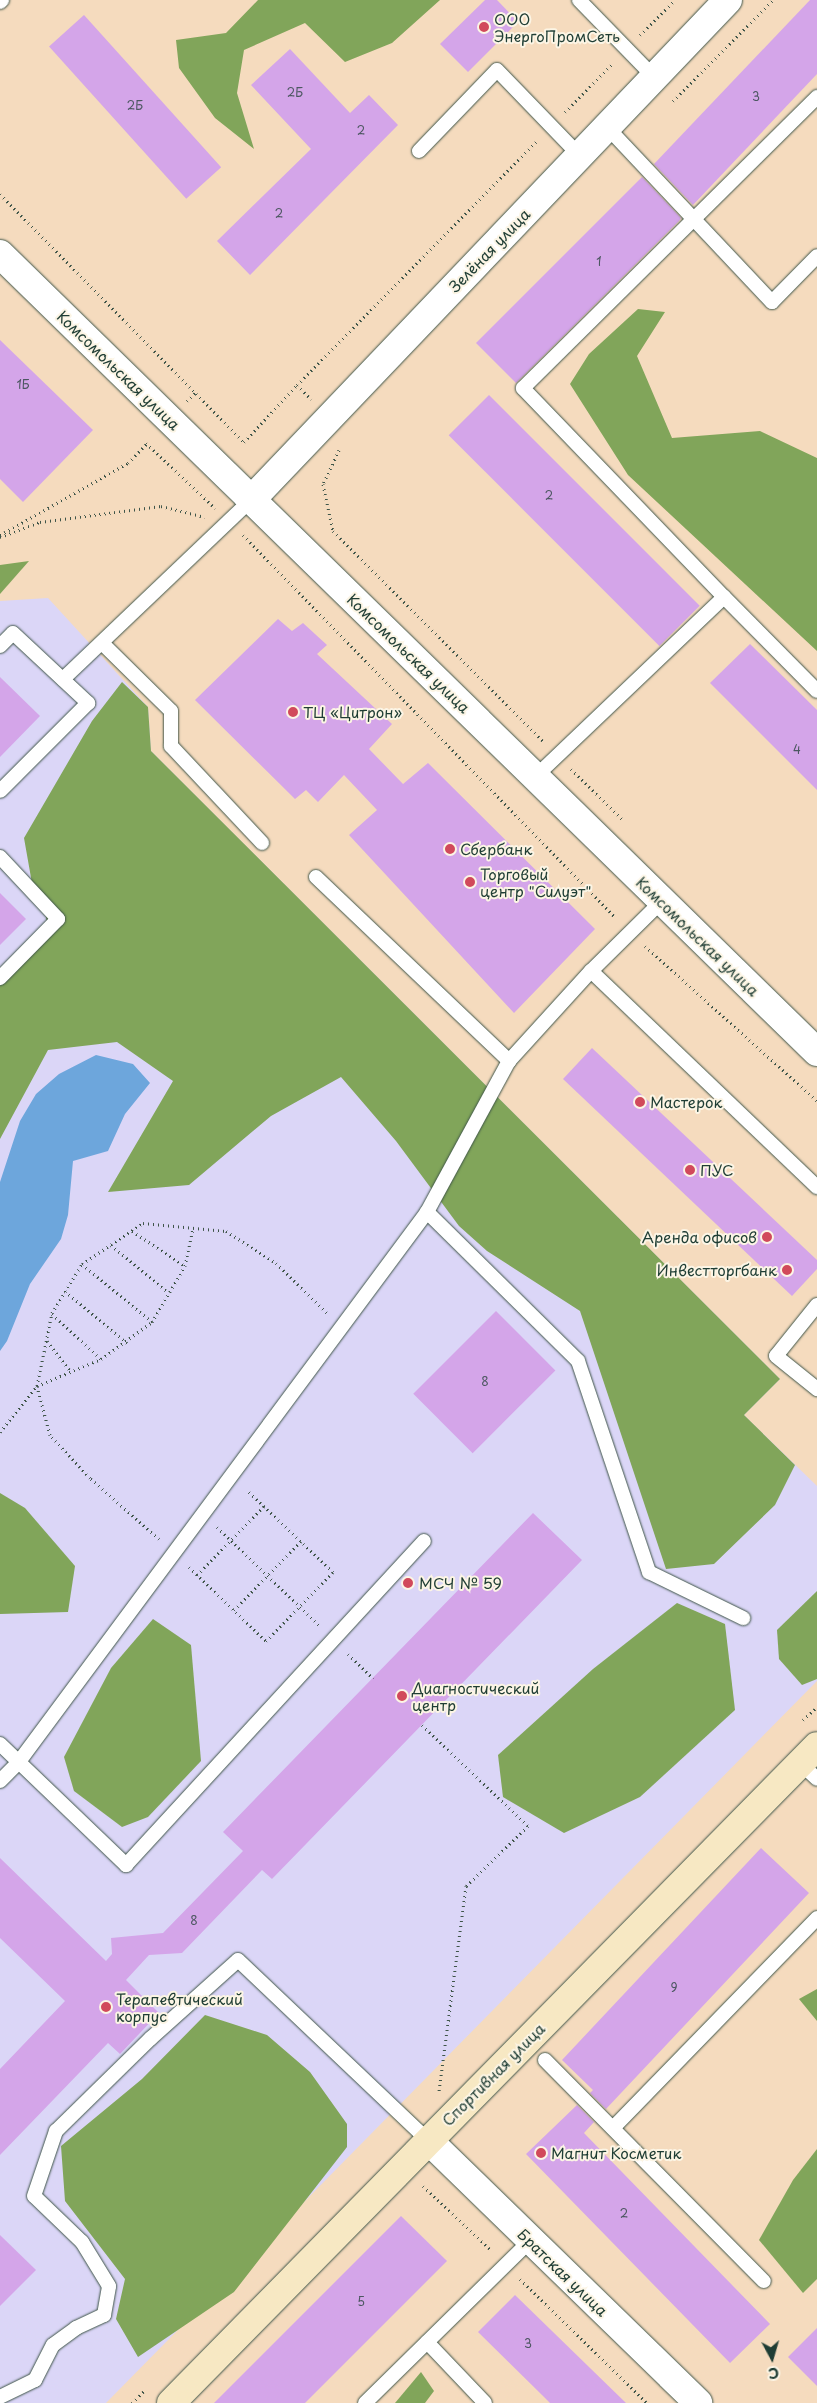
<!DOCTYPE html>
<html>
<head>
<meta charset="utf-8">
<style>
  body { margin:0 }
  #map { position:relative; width:817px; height:2403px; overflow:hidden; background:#f5dbbe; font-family:"Playpen Sans",sans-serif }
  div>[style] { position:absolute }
  .built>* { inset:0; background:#dbd6f7 }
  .forest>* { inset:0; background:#81a55a }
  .water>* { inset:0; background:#6da6dc }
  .building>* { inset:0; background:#d4a5e9; transform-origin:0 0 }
  .path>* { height:3px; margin-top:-1.5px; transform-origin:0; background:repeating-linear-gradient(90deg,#3f5549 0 1px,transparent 0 5px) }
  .roads { filter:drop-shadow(0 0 1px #3f5549) drop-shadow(0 0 1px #3f5549) }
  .lane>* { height:14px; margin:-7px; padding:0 7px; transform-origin:7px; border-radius:7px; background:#fff }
  .street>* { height:28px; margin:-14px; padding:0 14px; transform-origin:14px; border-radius:14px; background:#fff }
  .secondary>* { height:28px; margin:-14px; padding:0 14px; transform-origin:14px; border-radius:14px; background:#f7e8c3 }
  .dots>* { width:14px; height:14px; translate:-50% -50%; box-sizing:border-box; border:2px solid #fcf5e5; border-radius:50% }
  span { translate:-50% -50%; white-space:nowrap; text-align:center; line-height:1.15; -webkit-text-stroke:4px #fcf5e5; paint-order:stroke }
  .number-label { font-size:12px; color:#4c5761 }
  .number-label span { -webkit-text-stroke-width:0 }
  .poi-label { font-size:15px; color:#1f3d34 }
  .left { translate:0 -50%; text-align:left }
  .right { translate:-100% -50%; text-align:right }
  .street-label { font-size:15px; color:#1f3d34 }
  .north { position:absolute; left:747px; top:2333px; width:50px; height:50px; -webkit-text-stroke:4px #fcf5e5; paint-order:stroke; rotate:174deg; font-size:14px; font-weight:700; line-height:20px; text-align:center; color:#1f3d34 }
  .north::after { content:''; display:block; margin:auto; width:18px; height:22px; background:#1f3d34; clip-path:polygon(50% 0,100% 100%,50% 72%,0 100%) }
</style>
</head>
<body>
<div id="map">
  <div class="built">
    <i style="clip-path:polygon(48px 598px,148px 707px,151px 751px,780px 1379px,744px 1415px,817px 1486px,817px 1681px,106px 2403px,0 2403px,0 601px)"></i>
  </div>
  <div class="forest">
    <i style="clip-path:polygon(258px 0,440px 0,392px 43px,345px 62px,305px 23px,244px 50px,237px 93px,254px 149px,215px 118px,179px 68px,176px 40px,226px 33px)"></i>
    <i style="clip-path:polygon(638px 309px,665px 312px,637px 356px,672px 438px,760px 431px,817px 458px,817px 651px,628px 475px,570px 384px,589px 354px)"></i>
    <i style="clip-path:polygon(29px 561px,0 594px,0 565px)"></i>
    <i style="clip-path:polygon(122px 682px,148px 707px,151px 751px,780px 1379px,744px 1415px,795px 1465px,775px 1505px,714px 1564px,666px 1569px,580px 1311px,487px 1251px,459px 1226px,396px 1141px,341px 1077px,271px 1116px,189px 1185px,108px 1192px,173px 1081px,117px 1042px,48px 1050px,0 1139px,0 985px,11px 976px,49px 930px,43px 905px,33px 889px,24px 838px,92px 721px)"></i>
    <i style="clip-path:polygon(0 1493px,25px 1508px,75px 1566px,68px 1612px,0 1614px)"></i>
    <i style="clip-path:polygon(817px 1591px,817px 1679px,802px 1685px,779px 1659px,777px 1630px)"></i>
    <i style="clip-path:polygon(677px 1603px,725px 1624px,735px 1710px,640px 1797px,564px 1833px,503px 1797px,498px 1755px,593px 1669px)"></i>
    <i style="clip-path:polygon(153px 1619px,191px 1645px,201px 1761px,148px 1817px,122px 1827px,74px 1791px,64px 1757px,111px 1668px)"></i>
    <i style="clip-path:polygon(817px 1989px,817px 2021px,799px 1999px)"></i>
    <i style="clip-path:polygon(205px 2015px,267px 2035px,310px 2072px,347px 2124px,347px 2147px,234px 2292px,138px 2357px,116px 2319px,125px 2279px,65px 2201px,61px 2146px,142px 2079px)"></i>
    <i style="clip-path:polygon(817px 2149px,817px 2279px,803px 2293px,759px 2240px,793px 2180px)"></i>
    <i style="clip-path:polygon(421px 2372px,434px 2391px,425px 2403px,395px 2403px)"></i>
  </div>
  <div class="water">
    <i style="clip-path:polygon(96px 1055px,133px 1064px,150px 1083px,125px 1114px,108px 1151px,73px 1161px,68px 1215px,61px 1239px,30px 1284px,7px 1341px,0 1351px,0 1182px,20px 1121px,36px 1094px,59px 1074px)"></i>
  </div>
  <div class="building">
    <i style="clip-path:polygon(485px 0,497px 0,518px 22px,468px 72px,440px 44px)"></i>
    <i style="clip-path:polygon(810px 0,817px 0,817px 74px,693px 205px,654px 164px)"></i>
    <i style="left:84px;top:15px;width:205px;height:47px;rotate:48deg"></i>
    <i style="clip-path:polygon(290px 49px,350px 113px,369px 95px,398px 125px,250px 275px,217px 241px,311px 149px,251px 85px)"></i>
    <i style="clip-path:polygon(642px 177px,681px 218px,679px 221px,516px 383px,476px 343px)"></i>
    <i style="clip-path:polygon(0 340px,93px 430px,23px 502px,0 479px)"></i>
    <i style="left:489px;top:395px;width:298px;height:57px;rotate:45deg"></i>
    <i style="clip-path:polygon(278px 619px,292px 631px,303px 623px,327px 645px,317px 654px,392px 724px,369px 749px,403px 784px,428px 763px,595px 929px,514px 1013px,349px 835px,377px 810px,344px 775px,318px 802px,306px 790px,295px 799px,195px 700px)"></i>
    <i style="clip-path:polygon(750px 644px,817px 710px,817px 790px,710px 683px)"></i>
    <i style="clip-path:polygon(0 677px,40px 716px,0 757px)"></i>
    <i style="clip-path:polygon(0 893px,26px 919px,0 945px)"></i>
    <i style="clip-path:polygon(592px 1048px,817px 1260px,817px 1269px,792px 1296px,563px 1079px)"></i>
    <i style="left:496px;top:1311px;width:84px;height:117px;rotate:45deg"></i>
    <i style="clip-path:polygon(533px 1513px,582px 1560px,272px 1879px,262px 1870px,182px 1953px,149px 1955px,126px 1980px,159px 2013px,120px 2054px,108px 2043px,0 2155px,0 2069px,65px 2001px,0 1938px,0 1858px,106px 1961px,112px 1954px,111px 1938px,163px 1933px,243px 1851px,223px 1832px)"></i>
    <i style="clip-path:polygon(761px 1848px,809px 1893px,606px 2109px,590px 2093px,593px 2090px,562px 2060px)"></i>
    <i style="clip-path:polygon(577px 2105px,594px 2122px,584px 2133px,770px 2324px,730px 2363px,526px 2154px)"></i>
    <i style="clip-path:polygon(401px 2216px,447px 2261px,305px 2403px,214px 2403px)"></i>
    <i style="clip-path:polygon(0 2235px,36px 2270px,0 2306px)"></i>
    <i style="clip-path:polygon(515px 2295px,626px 2403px,550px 2403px,542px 2395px,478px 2332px)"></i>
    <i style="clip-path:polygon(817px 2328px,817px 2386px,788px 2357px)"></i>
  </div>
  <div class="path">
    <i style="left:640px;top:35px;width:49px;rotate:-45deg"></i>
    <i style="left:673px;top:101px;width:142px;rotate:-45.3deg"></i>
    <i style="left:565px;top:112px;width:69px;rotate:-45.6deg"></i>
    <i style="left:0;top:194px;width:348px;rotate:45.5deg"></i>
    <i style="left:244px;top:442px;width:78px;rotate:-47.1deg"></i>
    <i style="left:297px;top:385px;width:20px;rotate:45deg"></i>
    <i style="left:297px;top:385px;width:341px;rotate:-45.5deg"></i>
    <i style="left:187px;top:401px;width:13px;rotate:-45deg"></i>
    <i style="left:146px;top:443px;width:95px;rotate:43.3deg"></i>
    <i style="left:339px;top:450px;width:38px;rotate:115deg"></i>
    <i style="left:323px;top:484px;width:48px;rotate:78deg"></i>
    <i style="left:333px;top:531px;width:298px;rotate:45deg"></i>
    <i style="left:0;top:535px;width:147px;rotate:-29.4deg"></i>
    <i style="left:128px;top:463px;width:28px;rotate:-46deg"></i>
    <i style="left:243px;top:535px;width:533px;rotate:45.76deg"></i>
    <i style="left:0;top:537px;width:43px;rotate:-20.6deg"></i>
    <i style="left:40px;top:522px;width:122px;rotate:-7.5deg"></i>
    <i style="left:161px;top:506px;width:45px;rotate:14deg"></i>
    <i style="left:571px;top:769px;width:71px;rotate:44.4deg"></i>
    <i style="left:645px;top:946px;width:232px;rotate:42deg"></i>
    <i style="left:132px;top:1231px;width:64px;rotate:33.4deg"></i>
    <i style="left:111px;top:1245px;width:75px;rotate:39.6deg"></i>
    <i style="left:82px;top:1264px;width:91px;rotate:39.6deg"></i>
    <i style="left:65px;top:1291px;width:81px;rotate:40deg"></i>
    <i style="left:52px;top:1314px;width:67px;rotate:42.6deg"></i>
    <i style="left:47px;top:1341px;width:39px;rotate:52deg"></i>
    <i style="left:0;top:1432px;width:59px;rotate:-51.2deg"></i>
    <i style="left:37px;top:1386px;width:69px;rotate:-22.9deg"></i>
    <i style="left:101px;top:1359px;width:63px;rotate:-36deg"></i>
    <i style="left:152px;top:1322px;width:65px;rotate:-59.5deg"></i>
    <i style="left:185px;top:1266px;width:39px;rotate:-78deg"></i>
    <i style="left:217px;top:1527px;width:141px;rotate:43.9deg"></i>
    <i style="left:159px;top:1539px;width:92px;rotate:-138.5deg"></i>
    <i style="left:90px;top:1478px;width:59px;rotate:-132.9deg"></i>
    <i style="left:50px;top:1435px;width:51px;rotate:-104.9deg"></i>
    <i style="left:37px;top:1386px;width:75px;rotate:-78.4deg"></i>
    <i style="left:52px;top:1313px;width:57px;rotate:-58.5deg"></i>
    <i style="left:82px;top:1264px;width:73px;rotate:-33.9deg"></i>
    <i style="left:143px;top:1223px;width:83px;rotate:5.5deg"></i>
    <i style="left:226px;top:1231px;width:59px;rotate:32.6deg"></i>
    <i style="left:276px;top:1263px;width:71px;rotate:44.4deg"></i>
    <i style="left:189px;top:1567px;width:107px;rotate:43.9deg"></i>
    <i style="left:266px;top:1641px;width:96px;rotate:-45.8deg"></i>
    <i style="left:333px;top:1572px;width:119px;rotate:-136.4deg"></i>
    <i style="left:197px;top:1575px;width:96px;rotate:-45.8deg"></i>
    <i style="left:234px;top:1610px;width:96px;rotate:-45.8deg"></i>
    <i style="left:348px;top:1654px;width:35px;rotate:44deg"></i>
    <i style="left:803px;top:1720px;width:19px;rotate:-43deg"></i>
    <i style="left:422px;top:1725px;width:146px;rotate:43.6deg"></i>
    <i style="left:528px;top:1826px;width:86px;rotate:135.9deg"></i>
    <i style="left:466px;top:1886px;width:207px;rotate:97.5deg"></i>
    <i style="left:423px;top:2186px;width:93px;rotate:43.3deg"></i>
    <i style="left:520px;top:2279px;width:177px;rotate:44.3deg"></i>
    <i style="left:132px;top:2403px;width:18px;rotate:-45deg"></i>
  </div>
  <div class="roads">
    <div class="lane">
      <i style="left:579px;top:0;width:107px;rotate:45.8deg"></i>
      <i style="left:0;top:2px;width:3px;rotate:-45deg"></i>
      <i style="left:606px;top:126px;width:242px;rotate:46.7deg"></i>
      <i style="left:772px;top:302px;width:64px;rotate:-45.6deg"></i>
      <i style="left:419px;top:151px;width:112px;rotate:-46.1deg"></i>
      <i style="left:497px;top:70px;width:118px;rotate:46deg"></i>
      <i style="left:724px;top:597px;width:290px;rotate:-133.9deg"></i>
      <i style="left:523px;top:388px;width:414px;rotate:-44.7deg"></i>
      <i style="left:102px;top:643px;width:97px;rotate:44.6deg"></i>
      <i style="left:171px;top:711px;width:35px;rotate:90deg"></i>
      <i style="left:171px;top:746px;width:133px;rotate:46.8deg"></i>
      <i style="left:0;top:646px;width:18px;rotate:-45deg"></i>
      <i style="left:13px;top:633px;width:103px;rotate:43deg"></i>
      <i style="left:88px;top:703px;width:124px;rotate:135deg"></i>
      <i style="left:63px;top:679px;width:260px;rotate:-43.6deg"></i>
      <i style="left:535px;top:777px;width:261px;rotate:-43.6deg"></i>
      <i style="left:724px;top:597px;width:132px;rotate:45.3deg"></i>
      <i style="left:0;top:857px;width:85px;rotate:46.9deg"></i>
      <i style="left:58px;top:919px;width:83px;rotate:134.5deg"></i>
      <i style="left:316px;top:877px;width:267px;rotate:43.6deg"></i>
      <i style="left:509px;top:1061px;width:122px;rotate:-47.7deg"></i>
      <i style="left:662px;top:901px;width:100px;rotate:135.4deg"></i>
      <i style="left:591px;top:971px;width:313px;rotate:43.7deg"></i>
      <i style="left:427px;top:1212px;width:212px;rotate:44.6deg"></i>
      <i style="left:578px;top:1361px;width:223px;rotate:71.4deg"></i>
      <i style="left:649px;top:1572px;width:105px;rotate:26.1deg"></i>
      <i style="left:817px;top:1305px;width:65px;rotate:128.8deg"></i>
      <i style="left:776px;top:1356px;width:53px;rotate:38.8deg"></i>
      <i style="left:0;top:1744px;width:175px;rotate:43.8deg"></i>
      <i style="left:126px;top:1865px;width:440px;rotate:-47.4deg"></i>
      <i style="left:800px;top:1763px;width:23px;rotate:43deg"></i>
      <i style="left:0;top:1781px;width:25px;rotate:-45deg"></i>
      <i style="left:18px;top:1763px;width:686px;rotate:-53.41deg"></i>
      <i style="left:427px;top:1212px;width:172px;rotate:-61.5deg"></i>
      <i style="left:545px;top:2060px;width:311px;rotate:45.3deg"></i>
      <i style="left:613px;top:2128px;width:293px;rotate:-45.8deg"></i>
      <i style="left:427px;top:2342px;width:84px;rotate:46.4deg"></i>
      <i style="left:0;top:2397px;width:39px;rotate:-26deg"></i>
      <i style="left:35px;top:2380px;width:39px;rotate:-63deg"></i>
      <i style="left:53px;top:2345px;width:29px;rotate:-36deg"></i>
      <i style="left:76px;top:2328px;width:31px;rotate:-25deg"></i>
      <i style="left:104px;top:2315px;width:29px;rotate:-80deg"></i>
      <i style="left:109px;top:2286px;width:52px;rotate:-121.5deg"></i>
      <i style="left:82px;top:2242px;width:66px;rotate:-136.2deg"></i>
      <i style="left:34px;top:2196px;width:69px;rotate:-71.3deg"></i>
      <i style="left:56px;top:2131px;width:132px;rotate:-44.4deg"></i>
      <i style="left:150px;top:2039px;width:118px;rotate:-41.9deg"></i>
      <i style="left:238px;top:1960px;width:262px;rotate:43.5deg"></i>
      <i style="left:365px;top:2403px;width:233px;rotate:-44.5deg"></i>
    </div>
    <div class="street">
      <i style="left:0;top:254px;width:1142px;rotate:44.33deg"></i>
      <i style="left:251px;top:500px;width:691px;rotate:-46.35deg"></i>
      <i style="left:428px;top:2140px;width:377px;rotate:44.2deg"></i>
    </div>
    <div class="secondary">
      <i style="left:171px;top:2403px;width:921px;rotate:-45.48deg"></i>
    </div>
  </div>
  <div class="dots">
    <i style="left:484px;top:27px;background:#d1495b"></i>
    <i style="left:293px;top:712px;background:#d1495b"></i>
    <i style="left:450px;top:849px;background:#d1495b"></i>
    <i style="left:470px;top:882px;background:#d1495b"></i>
    <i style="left:640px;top:1102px;background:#d1495b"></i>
    <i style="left:690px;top:1170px;background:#d1495b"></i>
    <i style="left:767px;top:1237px;background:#d1495b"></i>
    <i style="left:787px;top:1270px;background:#d1495b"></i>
    <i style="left:408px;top:1583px;background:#d1495b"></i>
    <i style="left:402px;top:1696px;background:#d1495b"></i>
    <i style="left:106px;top:2007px;background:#d1495b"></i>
    <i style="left:541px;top:2153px;background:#d1495b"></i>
  </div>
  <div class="number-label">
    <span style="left:295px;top:93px">2Б</span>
    <span style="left:756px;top:97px">3</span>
    <span style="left:135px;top:106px">2Б</span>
    <span style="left:361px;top:131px">2</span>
    <span style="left:279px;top:214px">2</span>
    <span style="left:599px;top:262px">1</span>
    <span style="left:23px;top:385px">1Б</span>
    <span style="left:549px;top:496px">2</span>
    <span style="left:797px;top:750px">4</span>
    <span style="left:485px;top:1382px">8</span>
    <span style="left:194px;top:1921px">8</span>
    <span style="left:674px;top:1988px">9</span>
    <span style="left:624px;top:2214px">2</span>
    <span style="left:361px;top:2302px">5</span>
    <span style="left:528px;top:2344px">3</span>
  </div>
  <div class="poi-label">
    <span class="left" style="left:494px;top:27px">ООО<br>ЭнергоПромСеть</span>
    <span class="left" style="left:303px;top:712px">ТЦ «Цитрон»</span>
    <span class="left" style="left:460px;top:849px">Сбербанк</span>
    <span class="left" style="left:480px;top:882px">Торговый<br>центр "Силуэт"</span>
    <span class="left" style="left:650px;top:1102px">Мастерок</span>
    <span class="left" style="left:700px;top:1170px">ПУС</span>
    <span class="right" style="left:757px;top:1237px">Аренда офисов</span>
    <span class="right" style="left:777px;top:1270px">Инвестторгбанк</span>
    <span class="left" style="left:419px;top:1583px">МСЧ № 59</span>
    <span class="left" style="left:412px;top:1696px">Диагностический<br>центр</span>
    <span class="left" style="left:116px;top:2007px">Терапевтический<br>корпус</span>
    <span class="left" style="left:551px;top:2153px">Магнит Косметик</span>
  </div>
  <div class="street-label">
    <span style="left:489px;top:250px;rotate:-46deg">Зелёная улица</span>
    <span style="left:119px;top:370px;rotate:44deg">Комсомольская улица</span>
    <span style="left:409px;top:653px;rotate:44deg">Комсомольская улица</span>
    <span style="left:698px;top:936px;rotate:44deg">Комсомольская улица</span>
    <span style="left:493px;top:2074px;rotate:-45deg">Спортивная улица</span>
    <span style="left:563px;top:2272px;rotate:44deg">Братская улица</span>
  </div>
  <div class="north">С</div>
</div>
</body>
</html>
